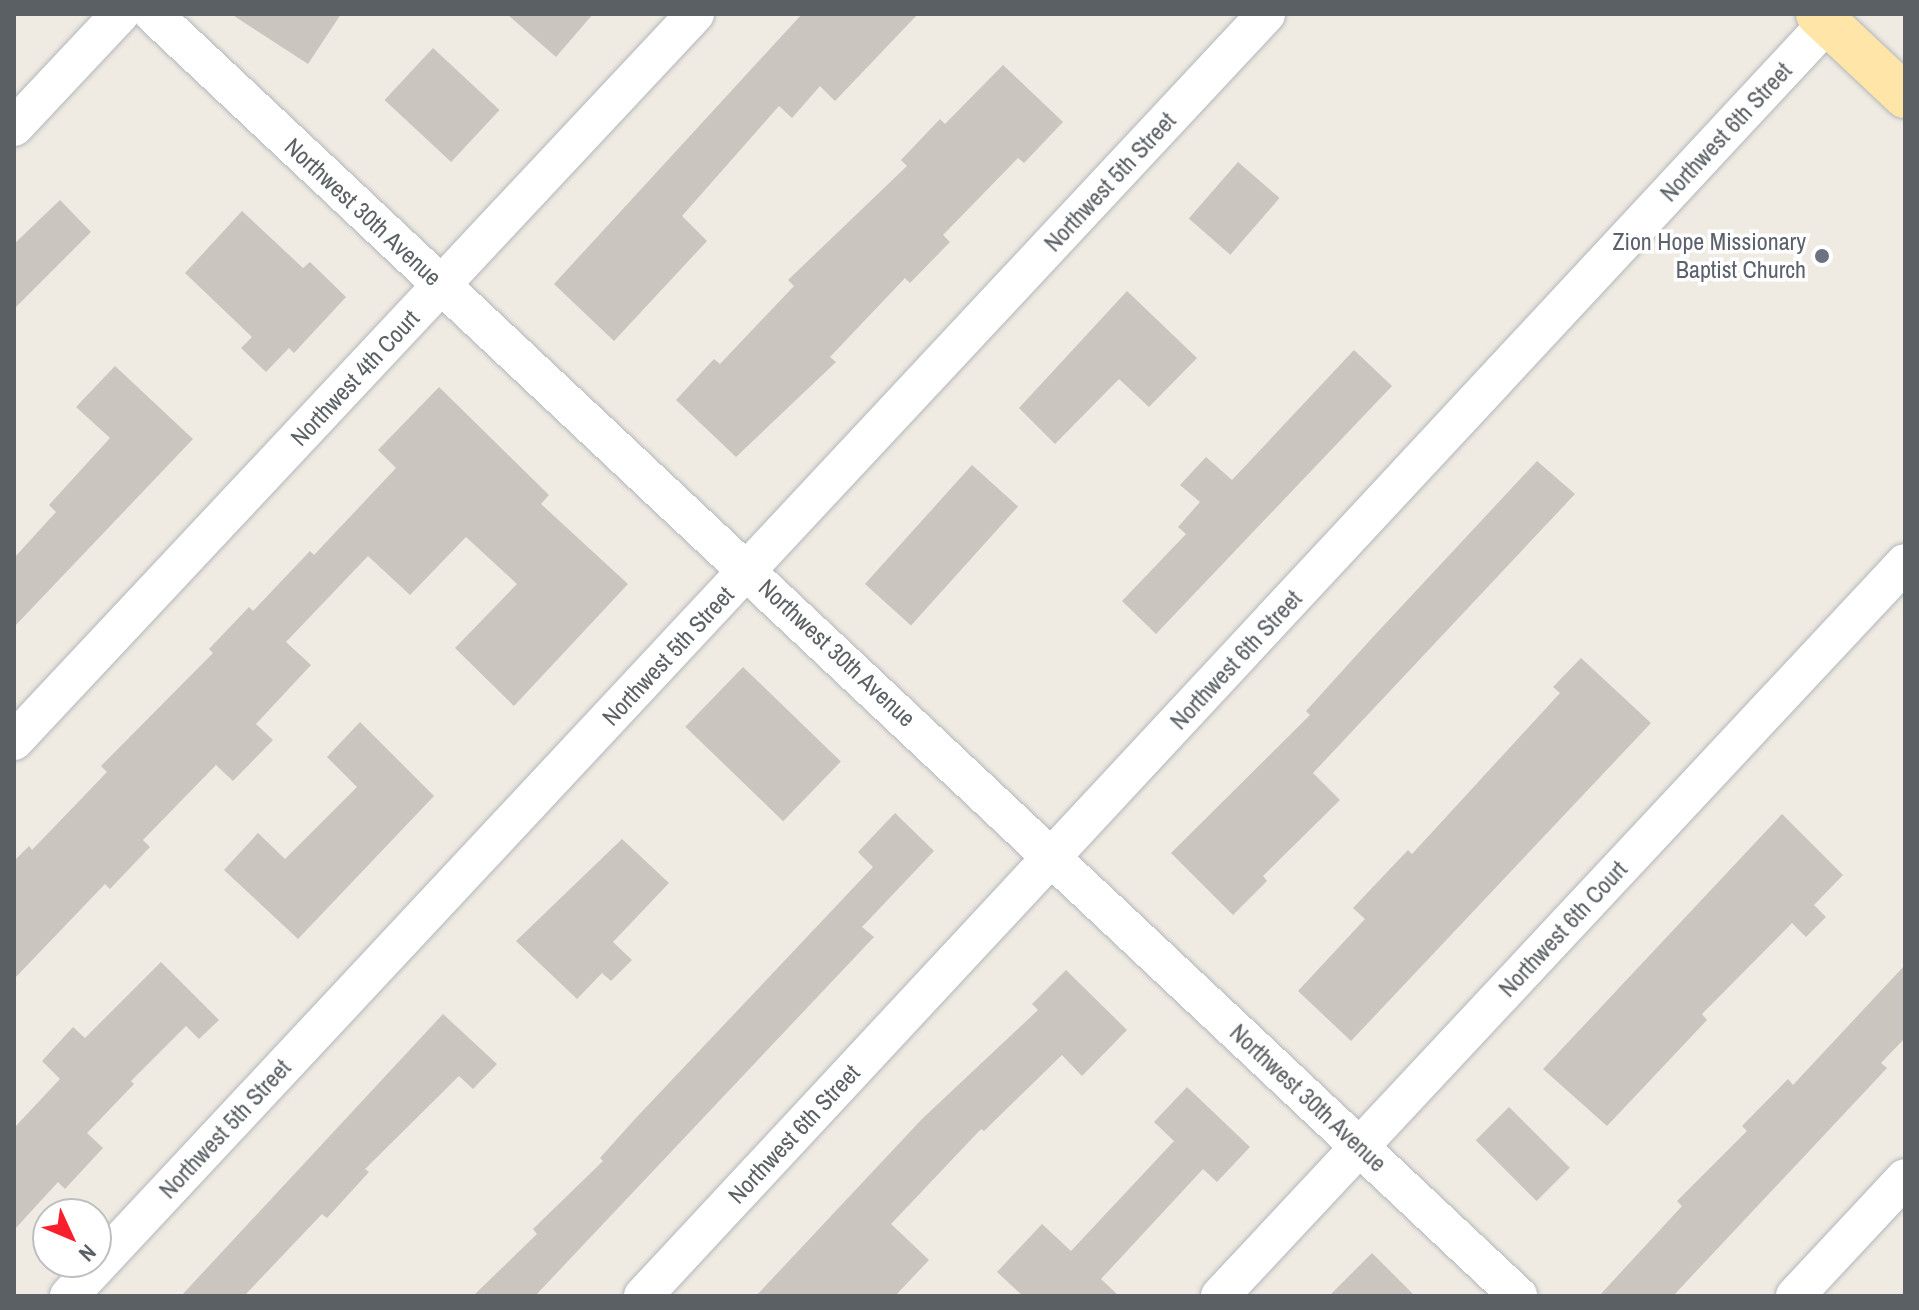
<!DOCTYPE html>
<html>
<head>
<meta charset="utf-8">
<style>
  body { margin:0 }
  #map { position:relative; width:1919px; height:1310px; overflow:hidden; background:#efeae2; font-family:"Archivo Narrow",sans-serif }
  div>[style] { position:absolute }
  .building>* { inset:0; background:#cac5bf; transform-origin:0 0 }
  .roads { filter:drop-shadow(0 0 2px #b3b7bb) drop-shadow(0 0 2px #b3b7bb) }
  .minor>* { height:38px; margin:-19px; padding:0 19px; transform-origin:19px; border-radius:19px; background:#fff }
  .primary>* { height:44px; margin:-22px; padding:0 22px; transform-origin:22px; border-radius:22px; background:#ffe5a7 }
  .dots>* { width:22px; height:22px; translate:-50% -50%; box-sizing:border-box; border:4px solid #fff; border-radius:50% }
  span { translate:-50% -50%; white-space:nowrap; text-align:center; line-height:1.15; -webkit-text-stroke:7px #fff; paint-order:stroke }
  .street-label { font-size:24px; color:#5a6064 }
  .worship-label { font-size:24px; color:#5b616d }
  .right { translate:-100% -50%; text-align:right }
  .frame { position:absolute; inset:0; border:16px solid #5a6064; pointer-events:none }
  .north { position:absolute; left:32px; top:1198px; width:80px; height:80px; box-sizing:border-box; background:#fff; border:2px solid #bdbfc1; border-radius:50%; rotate:134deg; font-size:22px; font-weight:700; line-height:32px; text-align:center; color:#5a6064 }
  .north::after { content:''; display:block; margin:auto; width:28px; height:36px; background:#f81e2b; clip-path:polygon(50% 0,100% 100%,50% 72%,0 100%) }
</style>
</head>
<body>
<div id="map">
  <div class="building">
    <i style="clip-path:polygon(231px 14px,341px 14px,308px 64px)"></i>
    <i style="clip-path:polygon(507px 14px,593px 14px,556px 57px)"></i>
    <i style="clip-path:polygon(802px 14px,918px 14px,835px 101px,820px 86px,792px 118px,779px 106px,682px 216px,707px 241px,614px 341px,554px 284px)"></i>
    <i style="left:433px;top:48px;width:91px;height:71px;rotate:43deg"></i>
    <i style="clip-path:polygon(1003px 65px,1063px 122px,1024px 163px,1018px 158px,943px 235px,950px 242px,910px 283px,905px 278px,830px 357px,836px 362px,736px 457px,676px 400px,714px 359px,720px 364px,794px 286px,788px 280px,907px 166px,901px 160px,940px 119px,945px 124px)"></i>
    <i style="left:1238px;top:162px;width:55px;height:75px;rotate:41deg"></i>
    <i style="clip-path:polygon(60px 200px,91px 232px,14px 309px,14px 244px)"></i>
    <i style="clip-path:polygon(242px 211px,303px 268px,310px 262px,346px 297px,294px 353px,289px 348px,266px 372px,241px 348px,252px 337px,185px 273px)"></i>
    <i style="clip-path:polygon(1127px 291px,1197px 358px,1149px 407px,1119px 379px,1055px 444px,1019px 408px)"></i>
    <i style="clip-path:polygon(1354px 350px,1392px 386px,1156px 634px,1122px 601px,1186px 534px,1178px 527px,1200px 502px,1180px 485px,1206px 457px,1232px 480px)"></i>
    <i style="clip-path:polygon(115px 366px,193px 439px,14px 627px,14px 558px,56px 512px,49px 505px,110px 438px,76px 407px)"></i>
    <i style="clip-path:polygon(439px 387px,549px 495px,541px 504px,628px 584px,514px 706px,455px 648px,517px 584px,466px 537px,410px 595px,368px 556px,286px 642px,311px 665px,256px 724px,273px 740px,233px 781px,216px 765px,143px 840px,150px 847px,110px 889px,105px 884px,14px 979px,14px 861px,29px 846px,32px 850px,107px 772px,101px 766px,213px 653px,209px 649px,249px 607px,253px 611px,310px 551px,314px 555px,396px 468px,378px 450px)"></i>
    <i style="clip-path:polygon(1537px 461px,1575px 494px,1313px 773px,1340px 800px,1263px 876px,1267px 881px,1233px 915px,1171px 853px,1310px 715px,1306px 711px,1372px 638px)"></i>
    <i style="left:972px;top:465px;width:62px;height:160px;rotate:42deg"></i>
    <i style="clip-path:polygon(1581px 658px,1651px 723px,1351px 1041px,1298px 991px,1365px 919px,1353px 908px,1408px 850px,1412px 854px,1560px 693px,1553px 687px)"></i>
    <i style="left:743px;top:667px;width:136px;height:83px;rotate:44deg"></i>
    <i style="clip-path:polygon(360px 722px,434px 796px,298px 939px,224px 870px,258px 833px,285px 859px,357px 787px,327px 757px)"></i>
    <i style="clip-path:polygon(895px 813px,934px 851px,862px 927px,874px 937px,535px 1296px,473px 1296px,537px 1234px,533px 1229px,603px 1161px,600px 1158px,634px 1120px,873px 867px,858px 852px)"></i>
    <i style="clip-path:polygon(1782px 814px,1843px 875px,1814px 905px,1826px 917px,1806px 937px,1792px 923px,1702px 1014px,1707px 1020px,1607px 1126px,1543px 1069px)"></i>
    <i style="clip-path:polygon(622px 839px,669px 883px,613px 942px,632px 960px,611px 981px,602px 973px,577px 999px,516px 941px)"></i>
    <i style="clip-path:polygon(161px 962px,219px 1020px,199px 1039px,186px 1026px,131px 1081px,134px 1084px,87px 1133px,103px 1148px,65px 1189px,58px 1182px,14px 1230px,14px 1128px,60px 1079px,42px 1061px,73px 1027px,85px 1038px)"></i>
    <i style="clip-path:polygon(1905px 965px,1905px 1038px,1881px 1063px,1887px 1068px,1673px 1296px,1599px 1296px,1682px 1206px,1677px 1201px,1747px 1131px,1742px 1126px,1788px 1079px,1793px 1085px)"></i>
    <i style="clip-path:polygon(1066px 970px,1127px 1030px,1082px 1076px,1062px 1055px,984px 1131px,981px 1129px,891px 1224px,929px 1260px,895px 1296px,756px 1296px,922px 1119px,1038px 1010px,1032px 1004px)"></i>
    <i style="clip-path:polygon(443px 1014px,497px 1064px,473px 1089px,459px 1076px,365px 1169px,369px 1172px,327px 1218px,322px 1214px,244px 1296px,181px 1296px)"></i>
    <i style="clip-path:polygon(1187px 1087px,1250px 1147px,1217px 1182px,1203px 1169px,1101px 1279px,1119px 1296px,1023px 1296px,997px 1272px,1042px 1224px,1071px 1251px,1174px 1141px,1154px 1122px)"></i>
    <i style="left:1509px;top:1107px;width:86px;height:47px;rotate:45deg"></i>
    <i style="clip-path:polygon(1372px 1253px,1415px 1296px,1329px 1296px)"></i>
  </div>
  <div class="roads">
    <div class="minor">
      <i style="left:153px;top:14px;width:1873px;rotate:43.2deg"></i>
      <i style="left:14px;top:127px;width:155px;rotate:-46.8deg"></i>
      <i style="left:14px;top:741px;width:996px;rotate:-46.87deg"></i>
      <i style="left:69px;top:1296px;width:1754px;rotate:-46.96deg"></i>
      <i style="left:643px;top:1296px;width:1739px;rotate:-47.07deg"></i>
      <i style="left:1220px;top:1296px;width:1003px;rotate:-46.94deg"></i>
      <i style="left:1795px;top:1296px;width:161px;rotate:-47deg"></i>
    </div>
    <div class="primary">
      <i style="left:1818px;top:14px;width:120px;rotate:43.3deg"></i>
    </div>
  </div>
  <div class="dots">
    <i style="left:1822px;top:256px;background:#6b7280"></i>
  </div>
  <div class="street-label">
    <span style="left:1726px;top:132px;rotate:-47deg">Northwest 6th Street</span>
    <span style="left:1110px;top:182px;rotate:-47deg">Northwest 5th Street</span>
    <span style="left:363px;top:212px;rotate:43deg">Northwest 30th Avenue</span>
    <span style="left:355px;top:378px;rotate:-47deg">Northwest 4th Court</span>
    <span style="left:837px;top:653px;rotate:43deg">Northwest 30th Avenue</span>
    <span style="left:668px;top:656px;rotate:-47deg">Northwest 5th Street</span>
    <span style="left:1236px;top:660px;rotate:-47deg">Northwest 6th Street</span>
    <span style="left:1563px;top:929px;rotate:-47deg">Northwest 6th Court</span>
    <span style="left:1308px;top:1098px;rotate:43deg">Northwest 30th Avenue</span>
    <span style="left:225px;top:1129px;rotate:-47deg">Northwest 5th Street</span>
    <span style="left:794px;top:1134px;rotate:-47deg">Northwest 6th Street</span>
  </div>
  <div class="worship-label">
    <span class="right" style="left:1806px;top:256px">Zion Hope Missionary<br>Baptist Church</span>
  </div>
  <div class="frame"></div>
  <div class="north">N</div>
</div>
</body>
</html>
